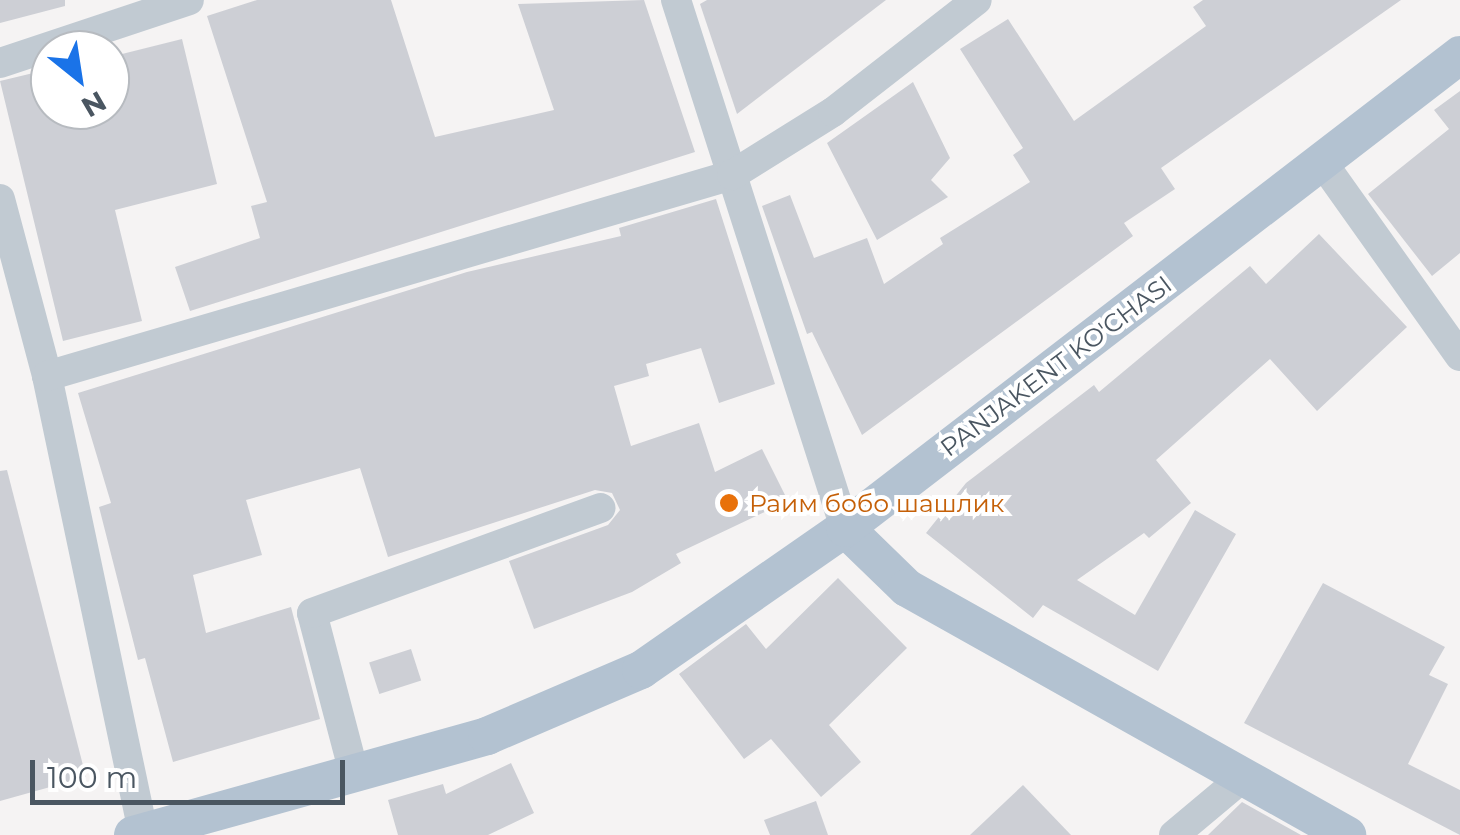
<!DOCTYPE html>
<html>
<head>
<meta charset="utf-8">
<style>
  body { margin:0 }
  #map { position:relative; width:1460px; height:835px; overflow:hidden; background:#f5f3f3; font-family:Montserrat,sans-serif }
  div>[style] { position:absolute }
  .building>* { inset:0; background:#cdcfd5; transform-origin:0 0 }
  .minor>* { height:30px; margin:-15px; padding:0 15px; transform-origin:15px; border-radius:15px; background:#c1cad2 }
  .major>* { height:38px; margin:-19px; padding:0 19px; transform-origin:19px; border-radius:19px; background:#b3c2d1 }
  .dots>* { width:28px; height:28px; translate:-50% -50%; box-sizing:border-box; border:5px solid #fff; border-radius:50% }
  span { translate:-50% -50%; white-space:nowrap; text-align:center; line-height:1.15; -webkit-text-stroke:8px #fff; paint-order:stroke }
  .street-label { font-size:25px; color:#4a5661 }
  .food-label { font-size:25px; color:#c56008 }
  .left { translate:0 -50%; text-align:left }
  .north { position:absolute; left:30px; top:30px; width:100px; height:100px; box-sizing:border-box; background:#fff; border:2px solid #b7bbc0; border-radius:50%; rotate:150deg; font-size:28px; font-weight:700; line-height:40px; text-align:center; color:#4a5661 }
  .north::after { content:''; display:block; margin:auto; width:35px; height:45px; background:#1a73e8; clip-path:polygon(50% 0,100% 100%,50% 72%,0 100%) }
  .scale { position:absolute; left:30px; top:760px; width:315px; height:45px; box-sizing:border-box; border:5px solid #4a5661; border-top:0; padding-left:12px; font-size:30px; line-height:35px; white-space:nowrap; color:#4a5661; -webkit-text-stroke:8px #fff; paint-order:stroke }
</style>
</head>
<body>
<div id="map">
  <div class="building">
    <i style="clip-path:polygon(0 0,65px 0,65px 6px,0 23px)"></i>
    <i style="clip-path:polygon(257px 0,391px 0,435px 137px,554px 110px,518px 4px,644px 0,695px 152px,190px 311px,175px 267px,260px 238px,251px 206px,267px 202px,207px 16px)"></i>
    <i style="clip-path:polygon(707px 0,886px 0,737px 114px,700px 4px)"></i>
    <i style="clip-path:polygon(1203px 0,1401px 0,1161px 168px,1175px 189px,1124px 223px,1133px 236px,862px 435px,812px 332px,807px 334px,762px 206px,790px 195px,814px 258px,867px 238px,884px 284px,943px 244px,940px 238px,1030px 182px,1013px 155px,1023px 148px,960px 49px,1008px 19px,1074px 121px,1206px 26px,1193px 7px)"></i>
    <i style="clip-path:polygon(182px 39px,217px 184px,115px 210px,142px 321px,63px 341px,0 81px,50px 69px,50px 110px,110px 110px,110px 57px)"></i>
    <i style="clip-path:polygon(913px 82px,950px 158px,931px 180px,948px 197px,877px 240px,827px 143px)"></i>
    <i style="clip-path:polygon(1460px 91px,1460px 253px,1432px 276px,1368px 194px,1449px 129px,1434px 110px)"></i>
    <i style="clip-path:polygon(716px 199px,775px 384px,719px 403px,701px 348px,646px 364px,649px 376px,614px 386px,631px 446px,699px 423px,715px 472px,762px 449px,788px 501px,676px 554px,681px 563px,632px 592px,534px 629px,509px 561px,608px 525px,620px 510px,612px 493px,595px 490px,388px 557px,360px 468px,246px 500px,262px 555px,193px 575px,206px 633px,291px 607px,320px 719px,173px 762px,145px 658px,138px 660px,99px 507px,111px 503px,78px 393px,467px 272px,621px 236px,619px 228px)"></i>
    <i style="clip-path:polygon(1319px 234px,1407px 327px,1317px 411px,1270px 359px,1156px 460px,1191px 503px,1149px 538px,1144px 533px,1077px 580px,1135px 615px,1195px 510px,1236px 534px,1158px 671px,1043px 605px,1033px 618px,926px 533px,966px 483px,1094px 385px,1099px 392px,1250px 266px,1266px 284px)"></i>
    <i style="clip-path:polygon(7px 470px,86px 777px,0 801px,0 471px)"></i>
    <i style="clip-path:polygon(838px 578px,907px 648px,829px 725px,861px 762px,821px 797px,771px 739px,744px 759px,679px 674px,746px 624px,766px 649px)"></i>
    <i style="clip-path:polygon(1323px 583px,1445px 647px,1429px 675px,1448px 684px,1408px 764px,1460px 790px,1460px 835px,1244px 723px)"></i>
    <i style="left:411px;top:649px;width:33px;height:44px;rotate:72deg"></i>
    <i style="clip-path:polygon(511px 763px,534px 813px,488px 835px,398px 835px,388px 800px,443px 784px,446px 794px)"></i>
    <i style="clip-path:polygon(1023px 785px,1071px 835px,970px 835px)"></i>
    <i style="clip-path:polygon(816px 801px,828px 835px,770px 835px,764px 820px)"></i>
    <i style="clip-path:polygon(1242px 802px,1301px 835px,1208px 835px)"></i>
  </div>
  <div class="minor">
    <i style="left:676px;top:0;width:554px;rotate:72.25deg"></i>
    <i style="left:0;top:63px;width:199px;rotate:-18.4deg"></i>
    <i style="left:1322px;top:162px;width:238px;rotate:54.6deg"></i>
    <i style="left:0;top:199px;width:183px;rotate:75.1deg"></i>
    <i style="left:47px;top:376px;width:469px;rotate:78.1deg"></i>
    <i style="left:47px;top:376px;width:714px;rotate:-16.35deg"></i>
    <i style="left:732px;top:175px;width:119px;rotate:-32deg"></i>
    <i style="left:833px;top:112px;width:182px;rotate:-37.9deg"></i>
    <i style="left:354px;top:773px;width:165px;rotate:-104.7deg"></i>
    <i style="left:312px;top:613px;width:307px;rotate:-20deg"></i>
    <i style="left:1174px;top:835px;width:90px;rotate:-40deg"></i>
  </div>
  <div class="major">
    <i style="left:845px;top:528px;width:86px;rotate:44.1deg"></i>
    <i style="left:907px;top:588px;width:505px;rotate:29.31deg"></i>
    <i style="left:133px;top:835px;width:368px;rotate:-15.6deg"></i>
    <i style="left:487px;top:736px;width:168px;rotate:-23.2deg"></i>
    <i style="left:641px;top:670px;width:249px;rotate:-34.8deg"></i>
    <i style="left:845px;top:528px;width:776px;rotate:-37.56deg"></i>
  </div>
  <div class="dots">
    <i style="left:729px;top:503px;background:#e8710a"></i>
  </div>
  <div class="street-label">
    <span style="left:1056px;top:366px;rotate:-37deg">PANJAKENT KO'CHASI</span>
  </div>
  <div class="food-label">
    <span class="left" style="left:749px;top:503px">Раим бобо шашлик</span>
  </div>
  <div class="north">N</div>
  <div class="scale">100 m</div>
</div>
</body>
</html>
